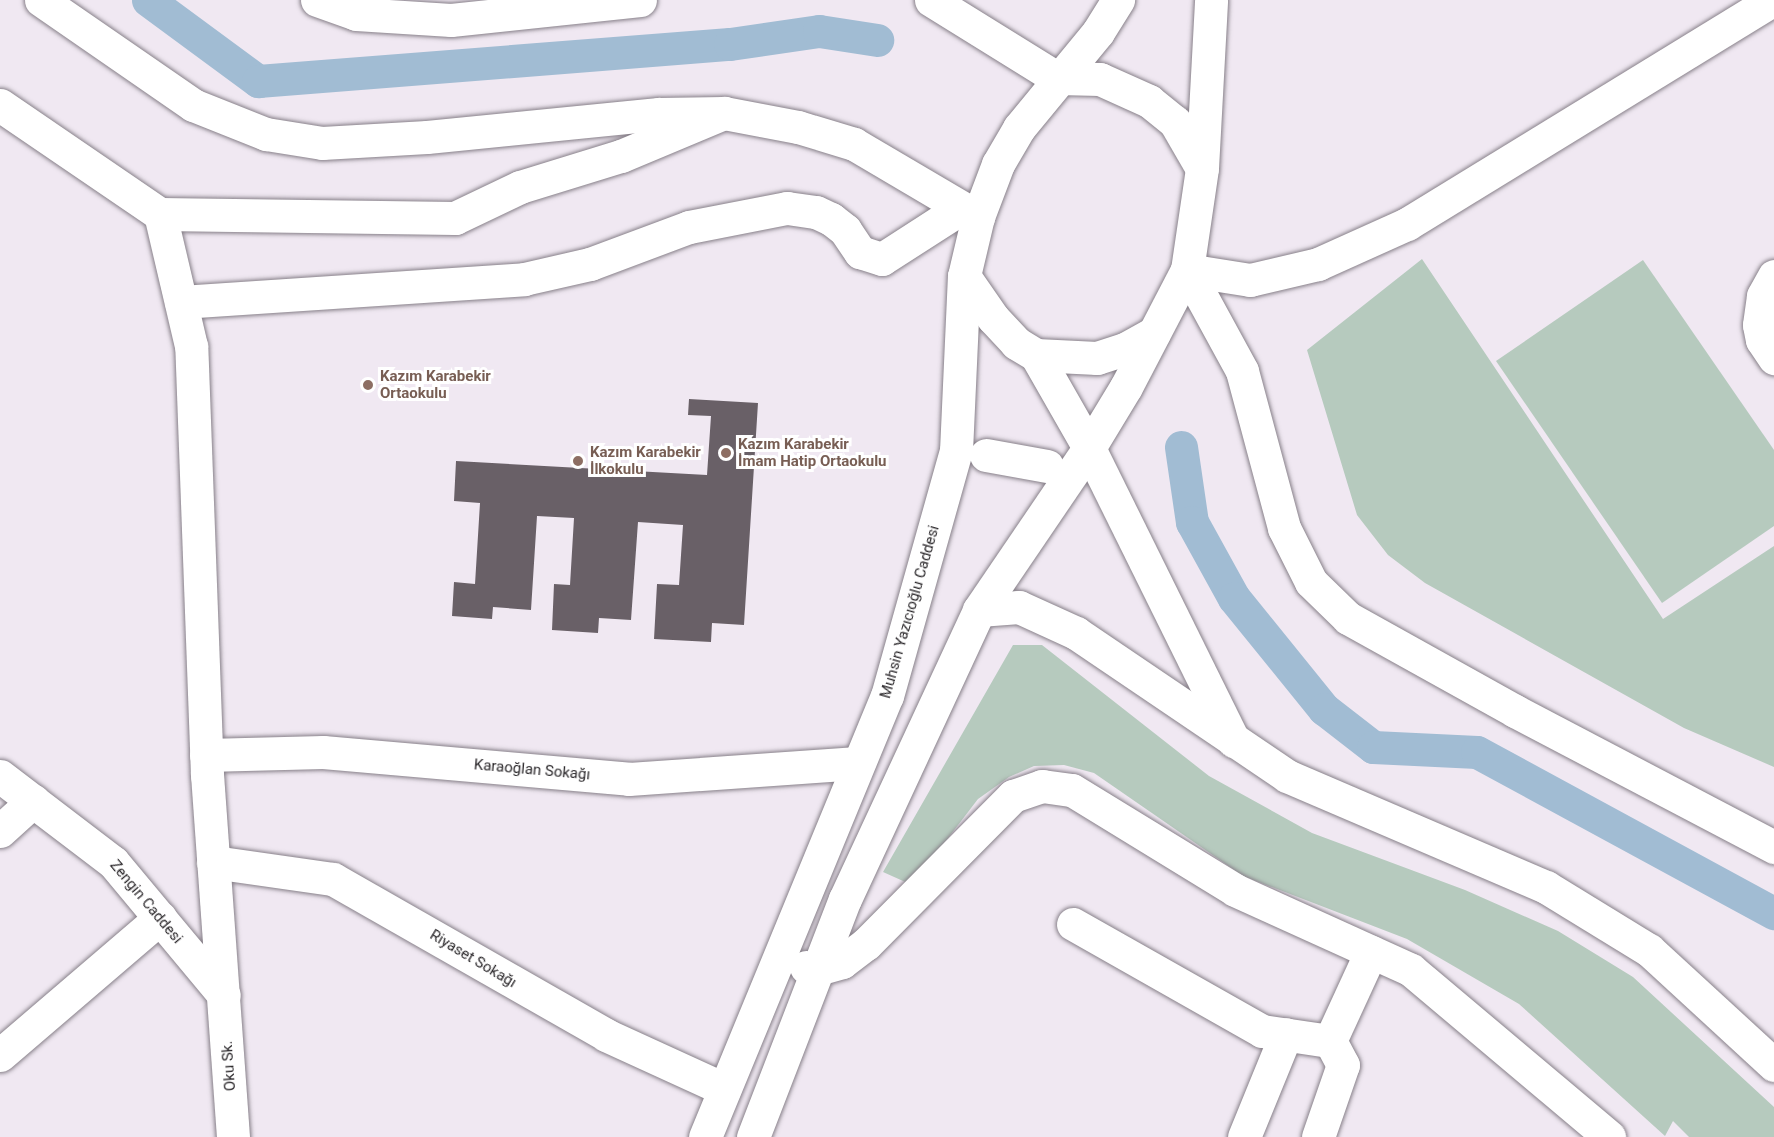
<!DOCTYPE html>
<html>
<head>
<meta charset="utf-8">
<style>
  body { margin:0 }
  #map { position:relative; width:1774px; height:1137px; overflow:hidden; background:#f0e8f2; font-family:Roboto,sans-serif }
  div>[style] { position:absolute }
  .green>* { inset:0; background:#b6cabe }
  .canal>* { height:33px; margin:-16.5px; padding:0 16.5px; transform-origin:16.5px; border-radius:16.5px; background:#a1bcd3 }
  .building>* { inset:0; background:#696067 }
  .roads { filter:drop-shadow(0 0 2px #878089) drop-shadow(0 0 2px #878089) }
  .minor>* { height:33px; margin:-16.5px; padding:0 16.5px; transform-origin:16.5px; border-radius:16.5px; background:#fff }
  .dots>* { width:16px; height:16px; translate:-50% -50%; box-sizing:border-box; border:3px solid #fff; border-radius:50% }
  span { translate:-50% -50%; white-space:nowrap; text-align:center; line-height:1.15; -webkit-text-stroke:6px #fff; paint-order:stroke }
  .education-label { font-size:15px; color:#785e54; font-weight:700 }
  .left { translate:0 -50%; text-align:left }
  .street-label { font-size:15px; color:#2b282b }
</style>
</head>
<body>
<div id="map">
  <div class="green">
    <i style="clip-path:polygon(1422px 259px,1663px 619px,1774px 546px,1774px 767px,1684px 728px,1425px 583px,1388px 555px,1357px 515px,1307px 350px)"></i>
    <i style="clip-path:polygon(1643px 260px,1774px 450px,1774px 526px,1662px 603px,1496px 361px)"></i>
    <i style="clip-path:polygon(1013px 645px,1042px 645px,1209px 776px,1312px 833px,1465px 890px,1558px 931px,1633px 977px,1774px 1107px,1774px 1137px,1689px 1137px,1673px 1121px,1665px 1136px,1519px 1004px,1407px 939px,1243px 876px,1094px 773px,1064px 765px,1034px 766px,1009px 777px,978px 799px,912px 885px,883px 872px)"></i>
  </div>
  <div class="canal">
    <i style="left:148px;top:0;width:137px;rotate:36.4deg"></i>
    <i style="left:258px;top:81px;width:473px;rotate:-4.5deg"></i>
    <i style="left:730px;top:44px;width:90px;rotate:-8.3deg"></i>
    <i style="left:819px;top:31px;width:59px;rotate:8.8deg"></i>
    <i style="left:1181px;top:447px;width:76px;rotate:81.7deg"></i>
    <i style="left:1192px;top:522px;width:87px;rotate:61.1deg"></i>
    <i style="left:1234px;top:598px;width:143px;rotate:51deg"></i>
    <i style="left:1324px;top:709px;width:62px;rotate:37.8deg"></i>
    <i style="left:1373px;top:747px;width:104px;rotate:2.8deg"></i>
    <i style="left:1477px;top:752px;width:338px;rotate:28.5deg"></i>
  </div>
  <div class="building">
    <i style="clip-path:polygon(689px 399px,758px 403px,744px 625px,712px 623px,711px 642px,654px 639px,657px 584px,679px 585px,683px 525px,638px 522px,631px 620px,599px 618px,598px 633px,552px 630px,554px 584px,570px 585px,574px 518px,537px 516px,531px 610px,493px 607px,492px 619px,452px 616px,454px 582px,475px 584px,480px 503px,454px 501px,456px 461px,707px 475px,711px 416px,688px 415px)"></i>
  </div>
  <div class="roads">
    <div class="minor">
      <i style="left:41px;top:0;width:185px;rotate:34.6deg"></i>
      <i style="left:193px;top:105px;width:79px;rotate:21.7deg"></i>
      <i style="left:266px;top:134px;width:57px;rotate:9.1deg"></i>
      <i style="left:322px;top:143px;width:105px;rotate:-3.3deg"></i>
      <i style="left:427px;top:137px;width:233px;rotate:-5.7deg"></i>
      <i style="left:659px;top:114px;width:65px;rotate:-0.9deg"></i>
      <i style="left:724px;top:113px;width:75px;rotate:10.7deg"></i>
      <i style="left:798px;top:127px;width:59px;rotate:16.9deg"></i>
      <i style="left:854px;top:144px;width:144px;rotate:30.5deg"></i>
      <i style="left:317px;top:0;width:41px;rotate:19.7deg"></i>
      <i style="left:356px;top:14px;width:95px;rotate:3.6deg"></i>
      <i style="left:451px;top:20px;width:190px;rotate:-6deg"></i>
      <i style="left:931px;top:0;width:148px;rotate:31.8deg"></i>
      <i style="left:1057px;top:78px;width:43px;rotate:1.3deg"></i>
      <i style="left:1100px;top:79px;width:54px;rotate:24.2deg"></i>
      <i style="left:1149px;top:101px;width:33px;rotate:39deg"></i>
      <i style="left:1175px;top:122px;width:52px;rotate:60deg"></i>
      <i style="left:0;top:105px;width:194px;rotate:34.3deg"></i>
      <i style="left:1187px;top:270px;width:115px;rotate:61.4deg"></i>
      <i style="left:1242px;top:371px;width:163px;rotate:75deg"></i>
      <i style="left:1284px;top:528px;width:60px;rotate:63.4deg"></i>
      <i style="left:1311px;top:582px;width:52px;rotate:44.2deg"></i>
      <i style="left:1348px;top:618px;width:191px;rotate:29.1deg"></i>
      <i style="left:1515px;top:711px;width:293px;rotate:27.7deg"></i>
      <i style="left:1187px;top:270px;width:64px;rotate:9deg"></i>
      <i style="left:1250px;top:280px;width:70px;rotate:-13.2deg"></i>
      <i style="left:1318px;top:264px;width:98px;rotate:-24.2deg"></i>
      <i style="left:1407px;top:224px;width:428px;rotate:-31.5deg"></i>
      <i style="left:964px;top:276px;width:51px;rotate:55.4deg"></i>
      <i style="left:993px;top:318px;width:34px;rotate:47deg"></i>
      <i style="left:1016px;top:343px;width:23px;rotate:31deg"></i>
      <i style="left:1036px;top:355px;width:61px;rotate:2.8deg"></i>
      <i style="left:1097px;top:358px;width:29px;rotate:-18deg"></i>
      <i style="left:1125px;top:349px;width:33px;rotate:-29deg"></i>
      <i style="left:1774px;top:276px;width:23px;rotate:119deg"></i>
      <i style="left:1763px;top:296px;width:29px;rotate:98deg"></i>
      <i style="left:1759px;top:325px;width:15px;rotate:79deg"></i>
      <i style="left:1762px;top:340px;width:22px;rotate:56deg"></i>
      <i style="left:181px;top:302px;width:344px;rotate:-3.8deg"></i>
      <i style="left:524px;top:279px;width:68px;rotate:-12.8deg"></i>
      <i style="left:590px;top:264px;width:106px;rotate:-20.5deg"></i>
      <i style="left:689px;top:227px;width:100px;rotate:-11deg"></i>
      <i style="left:787px;top:208px;width:29px;rotate:8deg"></i>
      <i style="left:816px;top:212px;width:17px;rotate:25deg"></i>
      <i style="left:831px;top:219px;width:18px;rotate:38deg"></i>
      <i style="left:845px;top:230px;width:27px;rotate:56deg"></i>
      <i style="left:860px;top:252px;width:23px;rotate:18deg"></i>
      <i style="left:882px;top:259px;width:94px;rotate:-32.8deg"></i>
      <i style="left:1036px;top:355px;width:107px;rotate:60.3deg"></i>
      <i style="left:1089px;top:448px;width:327px;rotate:63.7deg"></i>
      <i style="left:986px;top:455px;width:62px;rotate:10.2deg"></i>
      <i style="left:979px;top:610px;width:40px;rotate:-4.3deg"></i>
      <i style="left:1019px;top:607px;width:63px;rotate:24.5deg"></i>
      <i style="left:1076px;top:633px;width:255px;rotate:34.1deg"></i>
      <i style="left:1287px;top:776px;width:282px;rotate:23.2deg"></i>
      <i style="left:1546px;top:887px;width:121px;rotate:31.5deg"></i>
      <i style="left:1649px;top:950px;width:170px;rotate:42.6deg"></i>
      <i style="left:206px;top:755px;width:117px;rotate:-1.5deg"></i>
      <i style="left:323px;top:752px;width:307px;rotate:5deg"></i>
      <i style="left:629px;top:779px;width:229px;rotate:-4deg"></i>
      <i style="left:0;top:776px;width:142px;rotate:37.3deg"></i>
      <i style="left:113px;top:862px;width:173px;rotate:50.2deg"></i>
      <i style="left:0;top:831px;width:45px;rotate:-42.3deg"></i>
      <i style="left:213px;top:862px;width:121px;rotate:8.1deg"></i>
      <i style="left:333px;top:879px;width:314px;rotate:29.7deg"></i>
      <i style="left:606px;top:1035px;width:130px;rotate:24.6deg"></i>
      <i style="left:1073px;top:924px;width:217px;rotate:29.5deg"></i>
      <i style="left:1262px;top:1031px;width:69px;rotate:8.4deg"></i>
      <i style="left:806px;top:967px;width:12px;rotate:9deg"></i>
      <i style="left:818px;top:969px;width:25px;rotate:-16deg"></i>
      <i style="left:842px;top:962px;width:30px;rotate:-37deg"></i>
      <i style="left:866px;top:944px;width:209px;rotate:-45.2deg"></i>
      <i style="left:1013px;top:796px;width:31px;rotate:-19deg"></i>
      <i style="left:1042px;top:786px;width:30px;rotate:8deg"></i>
      <i style="left:1072px;top:790px;width:191px;rotate:31.5deg"></i>
      <i style="left:1235px;top:890px;width:193px;rotate:24.4deg"></i>
      <i style="left:1411px;top:970px;width:259px;rotate:40.1deg"></i>
      <i style="left:1330px;top:1041px;width:98px;rotate:-65.3deg"></i>
      <i style="left:0;top:1055px;width:211px;rotate:-40.6deg"></i>
      <i style="left:233px;top:1137px;width:363px;rotate:-94.1deg"></i>
      <i style="left:207px;top:775px;width:429px;rotate:-92.1deg"></i>
      <i style="left:191px;top:346px;width:136px;rotate:-103.2deg"></i>
      <i style="left:160px;top:214px;width:295px;rotate:0.8deg"></i>
      <i style="left:455px;top:218px;width:72px;rotate:-25.5deg"></i>
      <i style="left:520px;top:187px;width:106px;rotate:-17.1deg"></i>
      <i style="left:621px;top:156px;width:112px;rotate:-22.7deg"></i>
      <i style="left:705px;top:1137px;width:477px;rotate:-67.6deg"></i>
      <i style="left:887px;top:696px;width:255px;rotate:-74.3deg"></i>
      <i style="left:956px;top:451px;width:175px;rotate:-87.4deg"></i>
      <i style="left:964px;top:276px;width:61px;rotate:-76.7deg"></i>
      <i style="left:978px;top:217px;width:57px;rotate:-69.3deg"></i>
      <i style="left:998px;top:164px;width:42px;rotate:-59.7deg"></i>
      <i style="left:1019px;top:128px;width:124px;rotate:-50.5deg"></i>
      <i style="left:1098px;top:32px;width:38px;rotate:-58deg"></i>
      <i style="left:753px;top:1137px;width:255px;rotate:-68.9deg"></i>
      <i style="left:845px;top:899px;width:319px;rotate:-65.1deg"></i>
      <i style="left:979px;top:610px;width:196px;rotate:-55.8deg"></i>
      <i style="left:1089px;top:448px;width:71px;rotate:-58.8deg"></i>
      <i style="left:1126px;top:387px;width:132px;rotate:-62.5deg"></i>
      <i style="left:1187px;top:270px;width:103px;rotate:-81.6deg"></i>
      <i style="left:1202px;top:168px;width:168px;rotate:-86.9deg"></i>
      <i style="left:1244px;top:1137px;width:111px;rotate:-67.8deg"></i>
      <i style="left:1318px;top:1137px;width:76px;rotate:-70.9deg"></i>
      <i style="left:1343px;top:1065px;width:27px;rotate:-118deg"></i>
    </div>
  </div>
  <div class="dots">
    <i style="left:368px;top:385px;background:#8d6e63"></i>
    <i style="left:726px;top:453px;background:#8d6e63"></i>
    <i style="left:578px;top:461px;background:#8d6e63"></i>
  </div>
  <div class="education-label">
    <span class="left" style="left:380px;top:385px">Kazım Karabekir<br>Ortaokulu</span>
    <span class="left" style="left:738px;top:453px">Kazım Karabekir<br>İmam Hatip Ortaokulu</span>
    <span class="left" style="left:590px;top:461px">Kazım Karabekir<br>İlkokulu</span>
  </div>
  <div class="street-label">
    <span style="left:910px;top:612px;rotate:-74deg">Muhsin Yazıcıoğlu Caddesi</span>
    <span style="left:532px;top:770px;rotate:5deg">Karaoğlan Sokağı</span>
    <span style="left:146px;top:902px;rotate:50deg">Zengin Caddesi</span>
    <span style="left:473px;top:959px;rotate:31deg">Riyaset Sokağı</span>
    <span style="left:229px;top:1066px;rotate:-94deg">Oku Sk.</span>
  </div>
</div>
</body>
</html>
